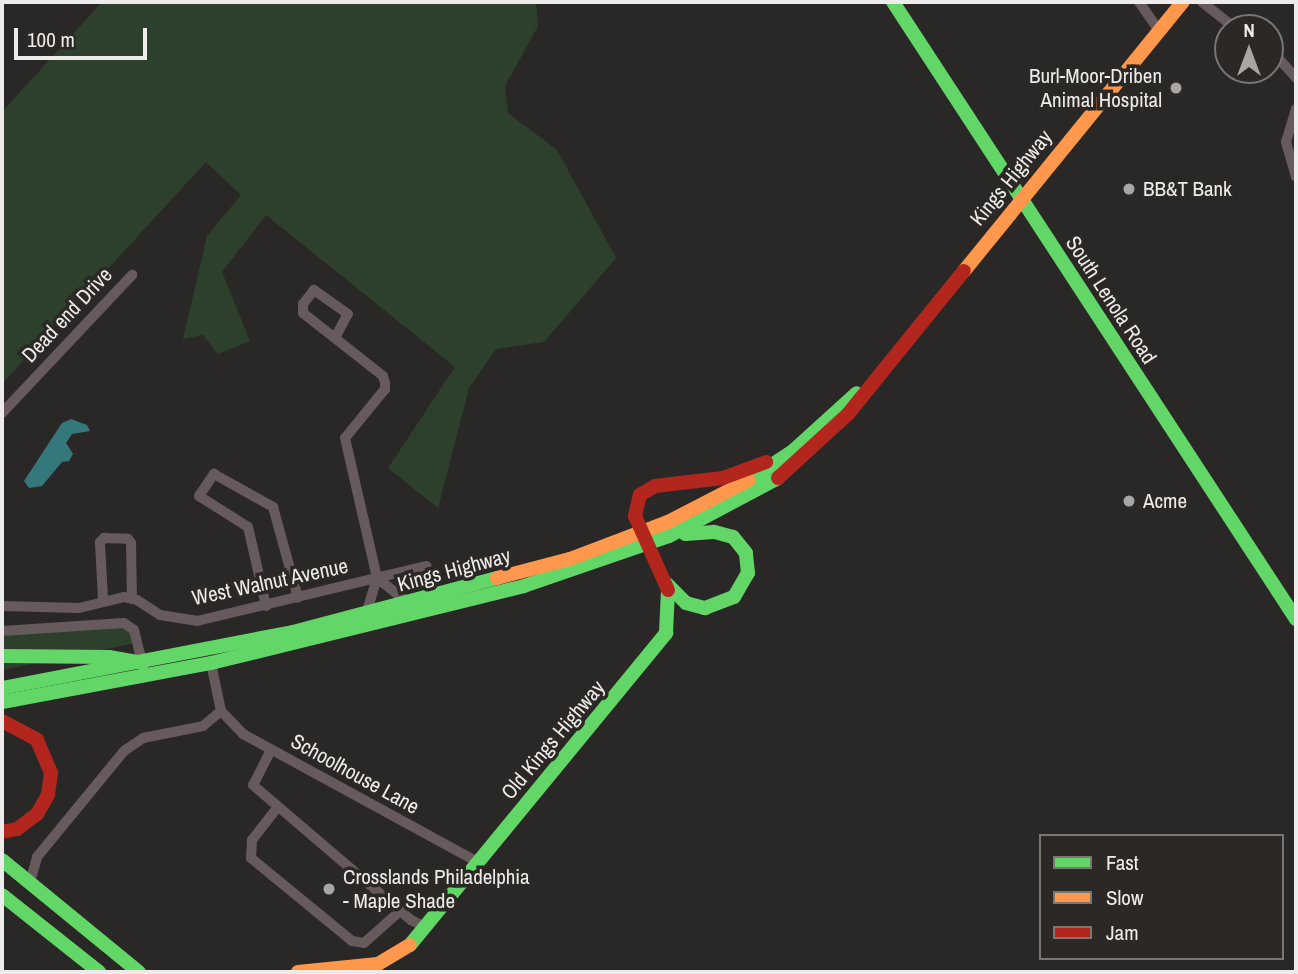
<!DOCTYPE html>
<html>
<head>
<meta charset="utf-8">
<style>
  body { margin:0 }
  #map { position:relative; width:1298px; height:974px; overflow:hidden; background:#2a2826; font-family:"Archivo Narrow",sans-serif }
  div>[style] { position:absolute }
  .green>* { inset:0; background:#2d402b }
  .water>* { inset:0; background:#34787c }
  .street>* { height:10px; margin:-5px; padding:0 5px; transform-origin:5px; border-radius:5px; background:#675a5d }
  .fast>* { height:14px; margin:-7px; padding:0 7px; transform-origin:7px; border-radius:7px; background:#63d668 }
  .slow>* { height:14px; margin:-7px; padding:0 7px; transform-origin:7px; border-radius:7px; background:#ff974d }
  .jam>* { height:14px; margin:-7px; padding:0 7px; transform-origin:7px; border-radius:7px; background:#b3261e }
  .dots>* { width:19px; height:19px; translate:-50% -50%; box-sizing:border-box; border:4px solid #2b2825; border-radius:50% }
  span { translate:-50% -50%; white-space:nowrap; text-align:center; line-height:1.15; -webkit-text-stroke:7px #2b2825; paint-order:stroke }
  .poi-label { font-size:21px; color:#eeecea }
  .right { translate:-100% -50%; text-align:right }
  .left { translate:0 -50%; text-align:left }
  .street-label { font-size:21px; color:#eeecea }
  .frame { position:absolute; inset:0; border:4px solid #eeecea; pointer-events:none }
  .legend { position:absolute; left:1039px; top:834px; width:245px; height:126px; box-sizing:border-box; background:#2b2825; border:2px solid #797674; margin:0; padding:9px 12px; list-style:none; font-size:21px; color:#eeecea }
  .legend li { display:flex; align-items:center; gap:14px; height:35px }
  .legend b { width:35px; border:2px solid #797674 }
  .north { position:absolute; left:1214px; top:14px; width:70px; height:70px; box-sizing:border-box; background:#2b2825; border:2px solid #797674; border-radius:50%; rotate:0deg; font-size:19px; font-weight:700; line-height:28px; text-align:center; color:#eeecea }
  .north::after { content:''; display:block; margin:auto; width:24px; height:32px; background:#a9a7a5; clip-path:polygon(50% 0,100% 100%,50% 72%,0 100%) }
  .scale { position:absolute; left:14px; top:28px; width:133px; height:32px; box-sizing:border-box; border:4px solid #eeecea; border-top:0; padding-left:9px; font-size:21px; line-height:24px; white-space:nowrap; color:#eeecea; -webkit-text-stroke:5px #2b2825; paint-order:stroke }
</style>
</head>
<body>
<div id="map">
  <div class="green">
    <i style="clip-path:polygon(102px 2px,536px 2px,538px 26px,505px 86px,508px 113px,557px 150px,616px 258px,544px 342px,496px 349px,469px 388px,438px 508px,388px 468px,455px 367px,266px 215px,222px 272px,250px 341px,218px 354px,203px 335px,183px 339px,207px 236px,241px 195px,206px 162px,2px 384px,2px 112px)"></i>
    <i style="clip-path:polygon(117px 619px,134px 632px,136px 643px,2px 670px,2px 629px)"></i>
  </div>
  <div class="water">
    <i style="clip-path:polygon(71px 419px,87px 425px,90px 431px,72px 434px,66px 443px,73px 454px,69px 461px,62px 462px,42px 486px,29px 488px,24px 481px,62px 423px)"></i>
  </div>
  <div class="street">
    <i style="left:1139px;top:2px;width:35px;rotate:55deg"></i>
    <i style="left:1202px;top:2px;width:42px;rotate:38.2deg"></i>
    <i style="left:1270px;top:49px;width:39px;rotate:48deg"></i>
    <i style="left:1296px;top:109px;width:34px;rotate:107deg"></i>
    <i style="left:1286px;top:142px;width:36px;rotate:74deg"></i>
    <i style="left:335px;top:338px;width:27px;rotate:-62deg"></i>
    <i style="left:348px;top:314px;width:42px;rotate:-144.8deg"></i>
    <i style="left:314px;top:290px;width:18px;rotate:128deg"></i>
    <i style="left:303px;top:304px;width:9px;rotate:90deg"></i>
    <i style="left:303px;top:313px;width:102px;rotate:38.2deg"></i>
    <i style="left:383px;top:376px;width:7px;rotate:74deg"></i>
    <i style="left:385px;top:383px;width:6px;rotate:90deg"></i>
    <i style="left:385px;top:389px;width:63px;rotate:129.2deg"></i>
    <i style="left:345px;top:438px;width:144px;rotate:77.1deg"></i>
    <i style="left:377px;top:578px;width:39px;rotate:107deg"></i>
    <i style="left:2px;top:413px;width:190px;rotate:-46.7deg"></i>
    <i style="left:377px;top:578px;width:42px;rotate:38.2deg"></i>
    <i style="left:103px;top:600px;width:58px;rotate:-93deg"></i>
    <i style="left:100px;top:542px;width:6px;rotate:-45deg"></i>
    <i style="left:104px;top:538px;width:24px;rotate:2deg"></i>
    <i style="left:128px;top:539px;width:5px;rotate:53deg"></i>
    <i style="left:131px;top:543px;width:56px;rotate:89deg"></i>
    <i style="left:2px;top:606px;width:77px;rotate:1.5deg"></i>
    <i style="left:79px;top:608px;width:46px;rotate:-13.7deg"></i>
    <i style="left:124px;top:597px;width:13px;rotate:13deg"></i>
    <i style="left:137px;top:600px;width:27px;rotate:33deg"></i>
    <i style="left:160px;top:615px;width:37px;rotate:9deg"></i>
    <i style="left:197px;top:621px;width:236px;rotate:-13.5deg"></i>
    <i style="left:266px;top:606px;width:81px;rotate:-102.8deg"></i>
    <i style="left:248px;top:527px;width:58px;rotate:-147.7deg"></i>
    <i style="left:199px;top:496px;width:27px;rotate:-56deg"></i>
    <i style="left:214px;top:474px;width:68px;rotate:29.2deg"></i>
    <i style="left:273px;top:507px;width:94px;rotate:74.6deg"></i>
    <i style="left:2px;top:631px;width:122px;rotate:-3.8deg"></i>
    <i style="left:124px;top:623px;width:12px;rotate:35deg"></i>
    <i style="left:134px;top:630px;width:34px;rotate:76deg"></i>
    <i style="left:221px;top:711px;width:32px;rotate:46deg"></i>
    <i style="left:243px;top:734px;width:268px;rotate:28.6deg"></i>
    <i style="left:271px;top:750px;width:39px;rotate:117deg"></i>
    <i style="left:253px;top:785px;width:208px;rotate:40.5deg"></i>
    <i style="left:411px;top:920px;width:16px;rotate:27deg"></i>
    <i style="left:277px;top:808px;width:41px;rotate:128deg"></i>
    <i style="left:252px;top:840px;width:18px;rotate:93deg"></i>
    <i style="left:251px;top:858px;width:131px;rotate:39.4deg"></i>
    <i style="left:352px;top:941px;width:12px;rotate:9deg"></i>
    <i style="left:364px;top:943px;width:48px;rotate:-41.6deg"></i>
    <i style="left:30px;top:882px;width:26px;rotate:-74deg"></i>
    <i style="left:37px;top:857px;width:137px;rotate:-50.6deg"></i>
    <i style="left:124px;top:751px;width:23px;rotate:-34deg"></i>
    <i style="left:143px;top:738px;width:61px;rotate:-11.3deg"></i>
    <i style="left:203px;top:726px;width:23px;rotate:-40deg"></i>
    <i style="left:221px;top:711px;width:49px;rotate:-101.8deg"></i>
  </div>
  <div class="fast">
    <i style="left:893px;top:2px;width:737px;rotate:56.85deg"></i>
    <i style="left:749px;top:480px;width:53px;rotate:-33.4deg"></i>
    <i style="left:793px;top:451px;width:86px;rotate:-42.2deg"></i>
    <i style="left:667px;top:584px;width:27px;rotate:45deg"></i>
    <i style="left:686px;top:603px;width:20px;rotate:15deg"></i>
    <i style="left:705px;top:608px;width:31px;rotate:-21deg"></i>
    <i style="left:734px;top:597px;width:28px;rotate:-60deg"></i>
    <i style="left:748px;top:573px;width:20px;rotate:-96deg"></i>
    <i style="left:746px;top:553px;width:21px;rotate:-129deg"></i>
    <i style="left:733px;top:537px;width:20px;rotate:-165deg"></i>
    <i style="left:714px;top:532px;width:29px;rotate:176deg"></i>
    <i style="left:2px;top:656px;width:107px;rotate:0.5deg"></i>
    <i style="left:109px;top:657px;width:34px;rotate:10deg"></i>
    <i style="left:2px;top:688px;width:296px;rotate:-10.9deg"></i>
    <i style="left:293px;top:632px;width:211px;rotate:-14.8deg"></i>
    <i style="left:2px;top:702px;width:213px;rotate:-10.6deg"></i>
    <i style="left:211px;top:663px;width:322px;rotate:-13.8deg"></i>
    <i style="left:524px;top:586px;width:153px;rotate:-19deg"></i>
    <i style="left:669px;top:536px;width:123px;rotate:-28deg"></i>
    <i style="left:2px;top:860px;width:177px;rotate:39.3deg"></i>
    <i style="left:2px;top:895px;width:124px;rotate:38.4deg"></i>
    <i style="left:410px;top:945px;width:404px;rotate:-50.6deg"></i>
    <i style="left:666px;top:633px;width:43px;rotate:-87.3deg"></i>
  </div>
  <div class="slow">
    <i style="left:964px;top:271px;width:347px;rotate:-50.9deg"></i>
    <i style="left:497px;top:578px;width:75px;rotate:-14.6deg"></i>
    <i style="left:570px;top:559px;width:105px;rotate:-20.7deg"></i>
    <i style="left:668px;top:522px;width:91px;rotate:-27.4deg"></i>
    <i style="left:298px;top:972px;width:80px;rotate:-5.7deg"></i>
    <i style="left:378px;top:964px;width:37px;rotate:-31deg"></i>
  </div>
  <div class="jam">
    <i style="left:778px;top:478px;width:95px;rotate:-42.4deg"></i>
    <i style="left:848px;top:414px;width:184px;rotate:-51deg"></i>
    <i style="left:668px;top:590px;width:81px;rotate:-114deg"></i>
    <i style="left:635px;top:516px;width:22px;rotate:-77deg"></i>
    <i style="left:640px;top:495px;width:17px;rotate:-31deg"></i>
    <i style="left:655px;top:486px;width:68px;rotate:-6.7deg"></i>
    <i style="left:723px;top:478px;width:46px;rotate:-20.4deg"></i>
    <i style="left:2px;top:721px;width:40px;rotate:28deg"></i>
    <i style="left:37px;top:740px;width:36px;rotate:67deg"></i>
    <i style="left:51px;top:773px;width:22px;rotate:98deg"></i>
    <i style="left:48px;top:795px;width:22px;rotate:120deg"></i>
    <i style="left:37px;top:814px;width:25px;rotate:143deg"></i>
    <i style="left:17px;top:829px;width:15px;rotate:169deg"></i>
  </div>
  <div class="dots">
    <i style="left:1176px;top:88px;background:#a9a7a5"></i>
    <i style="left:1129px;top:189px;background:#a9a7a5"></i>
    <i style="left:1129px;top:501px;background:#a9a7a5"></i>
    <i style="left:329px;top:889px;background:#a9a7a5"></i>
  </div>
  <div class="poi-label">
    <span class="right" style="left:1162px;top:88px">Burl-Moor-Driben<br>Animal Hospital</span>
    <span class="left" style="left:1143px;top:189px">BB&amp;T Bank</span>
    <span class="left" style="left:1143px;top:501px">Acme</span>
    <span class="left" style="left:343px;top:889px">Crosslands Philadelphia<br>- Maple Shade</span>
  </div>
  <div class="street-label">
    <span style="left:1011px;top:178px;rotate:-51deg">Kings Highway</span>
    <span style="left:1111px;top:300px;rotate:57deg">South Lenola Road</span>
    <span style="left:67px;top:315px;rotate:-47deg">Dead end Drive</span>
    <span style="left:454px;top:570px;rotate:-15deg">Kings Highway</span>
    <span style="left:270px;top:582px;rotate:-12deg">West Walnut Avenue</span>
    <span style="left:553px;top:740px;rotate:-50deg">Old Kings Highway</span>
    <span style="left:355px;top:774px;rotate:29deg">Schoolhouse Lane</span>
  </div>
  <div class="frame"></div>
  <ul class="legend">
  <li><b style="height:9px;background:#63d668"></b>Fast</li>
  <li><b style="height:9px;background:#ff974d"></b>Slow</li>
  <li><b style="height:9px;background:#b3261e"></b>Jam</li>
  </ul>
  <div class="north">N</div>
  <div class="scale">100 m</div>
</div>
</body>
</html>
